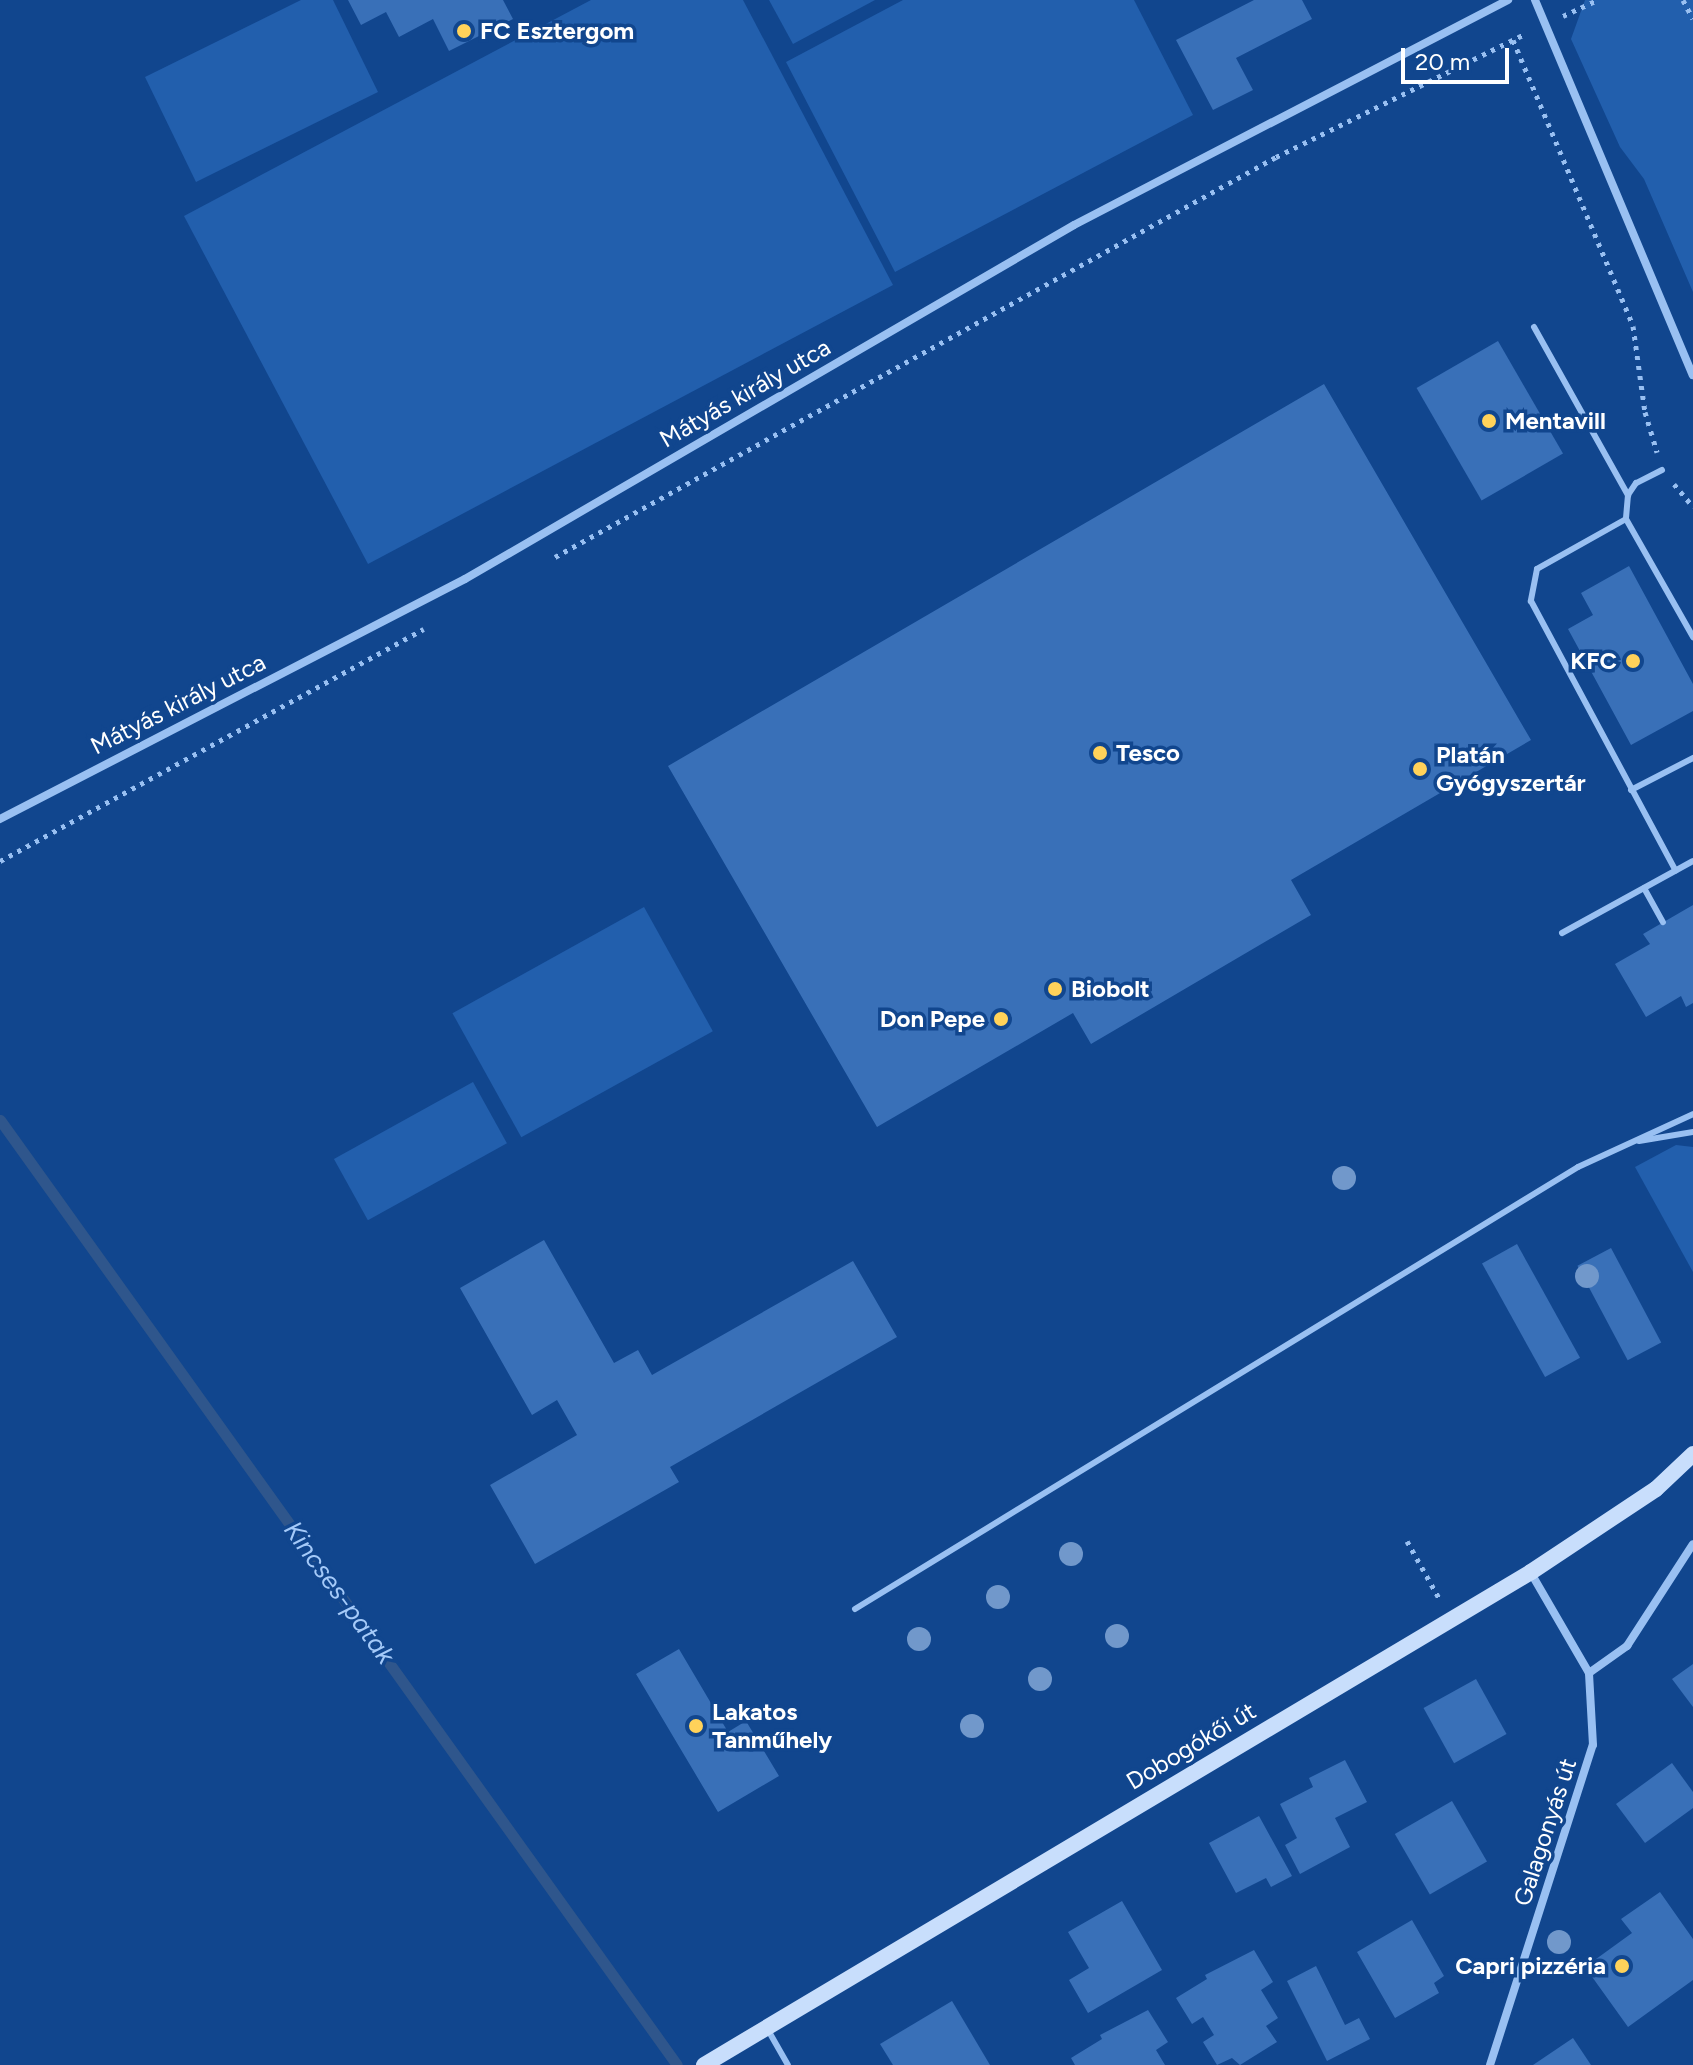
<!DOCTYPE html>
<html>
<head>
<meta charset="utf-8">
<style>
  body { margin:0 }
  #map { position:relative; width:1693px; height:2065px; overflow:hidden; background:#11468e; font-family:Figtree,sans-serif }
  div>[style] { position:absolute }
  .green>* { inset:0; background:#225fad; transform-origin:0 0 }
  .stream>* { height:11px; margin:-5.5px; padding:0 5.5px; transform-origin:5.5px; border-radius:5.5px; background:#2f568c }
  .building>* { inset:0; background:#3970b8; transform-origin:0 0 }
  .path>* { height:5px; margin-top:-2.5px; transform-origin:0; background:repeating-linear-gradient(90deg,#99c0f2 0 4px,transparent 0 10px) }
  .service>* { height:6px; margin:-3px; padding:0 3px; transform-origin:3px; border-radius:3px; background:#99c0f2 }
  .minor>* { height:8px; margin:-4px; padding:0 4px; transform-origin:4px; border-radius:4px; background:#99c0f2 }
  .secondary>* { height:16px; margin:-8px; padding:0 8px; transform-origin:8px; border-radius:8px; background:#c8defc }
  .trees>* { width:24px; height:24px; margin:-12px; border-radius:50%; background:#7198cb }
  .dots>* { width:22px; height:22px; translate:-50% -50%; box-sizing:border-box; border:4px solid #11468e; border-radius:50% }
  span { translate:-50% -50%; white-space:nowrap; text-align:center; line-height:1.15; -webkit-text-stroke:7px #11468e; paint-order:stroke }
  .poi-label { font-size:24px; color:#fff; font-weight:700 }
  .left { translate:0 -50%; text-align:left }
  .right { translate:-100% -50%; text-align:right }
  .street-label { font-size:24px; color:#fff }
  .water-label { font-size:26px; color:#a5caf9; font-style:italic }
  .scale { position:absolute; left:1401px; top:48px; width:108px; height:36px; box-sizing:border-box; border:4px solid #fff; border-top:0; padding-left:10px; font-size:24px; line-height:28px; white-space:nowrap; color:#fff; -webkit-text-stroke:6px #11468e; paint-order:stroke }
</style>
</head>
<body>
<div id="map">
  <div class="green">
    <i style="clip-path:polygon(301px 0,333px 0,378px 92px,196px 182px,145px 77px)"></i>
    <i style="clip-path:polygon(591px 0,743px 0,893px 285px,368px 564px,184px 216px)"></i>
    <i style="clip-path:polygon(769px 0,875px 0,793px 44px)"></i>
    <i style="clip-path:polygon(903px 0,1134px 0,1193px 115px,895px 272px,786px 62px)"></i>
    <i style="clip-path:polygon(1585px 0,1693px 0,1693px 292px,1644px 179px,1620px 147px,1571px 39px)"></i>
    <i style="left:644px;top:907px;width:142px;height:219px;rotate:61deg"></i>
    <i style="left:473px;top:1082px;width:70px;height:159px;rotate:61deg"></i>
    <i style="clip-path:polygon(1676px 1145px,1693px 1147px,1693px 1272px,1635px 1167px)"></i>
  </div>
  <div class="stream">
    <i style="left:0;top:1120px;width:1162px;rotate:54.38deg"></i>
  </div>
  <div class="building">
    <i style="clip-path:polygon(348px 0,503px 0,513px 19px,449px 51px,433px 19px,399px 37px,386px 12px,361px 25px)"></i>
    <i style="clip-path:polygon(1254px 0,1302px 0,1312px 19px,1236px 58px,1253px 90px,1213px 110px,1176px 40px)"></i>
    <i style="left:1498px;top:341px;width:130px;height:94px;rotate:60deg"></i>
    <i style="clip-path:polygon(1324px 384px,1531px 740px,1291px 880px,1311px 915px,1091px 1044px,1073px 1013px,877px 1127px,668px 766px)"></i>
    <i style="clip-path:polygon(1629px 566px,1693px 684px,1693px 711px,1631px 745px,1568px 629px,1593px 615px,1581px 593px)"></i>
    <i style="clip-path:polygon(1693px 905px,1693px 1003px,1686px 1007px,1681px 996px,1646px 1017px,1615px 964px,1650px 944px,1643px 934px)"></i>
    <i style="clip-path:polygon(544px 1240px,614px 1363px,638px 1350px,652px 1375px,853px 1261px,897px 1337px,670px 1467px,679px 1482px,535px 1564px,490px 1485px,577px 1435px,557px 1400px,532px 1415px,460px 1288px)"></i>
    <i style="left:1517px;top:1244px;width:130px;height:40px;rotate:61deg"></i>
    <i style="left:1611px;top:1248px;width:107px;height:38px;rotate:62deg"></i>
    <i style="clip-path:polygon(679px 1649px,728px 1732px,746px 1721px,779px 1776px,718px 1812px,636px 1674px)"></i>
    <i style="clip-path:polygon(1693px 1664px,1693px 1707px,1672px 1679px)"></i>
    <i style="left:1476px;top:1679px;width:63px;height:60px;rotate:61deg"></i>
    <i style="clip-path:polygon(1345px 1760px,1367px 1802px,1335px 1818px,1350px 1847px,1300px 1874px,1285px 1845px,1297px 1838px,1280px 1804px,1313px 1787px,1309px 1778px)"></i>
    <i style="clip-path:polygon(1672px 1763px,1693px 1792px,1693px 1808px,1645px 1843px,1616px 1804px)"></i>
    <i style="left:1452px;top:1801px;width:70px;height:66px;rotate:60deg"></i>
    <i style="clip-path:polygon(1259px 1816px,1292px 1876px,1271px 1887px,1266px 1878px,1236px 1893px,1209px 1843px)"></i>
    <i style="clip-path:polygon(1660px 1892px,1693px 1939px,1693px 1980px,1628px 2027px,1585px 1967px,1632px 1933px,1621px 1919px)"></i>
    <i style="clip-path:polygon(1122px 1901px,1162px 1970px,1088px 2013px,1069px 1980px,1089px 1968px,1068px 1932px)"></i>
    <i style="clip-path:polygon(1412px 1920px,1444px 1976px,1434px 1983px,1439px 1993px,1395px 2018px,1357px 1952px)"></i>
    <i style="clip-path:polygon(1254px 1950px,1273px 1982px,1261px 1990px,1278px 2018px,1266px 2026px,1277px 2042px,1240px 2065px,1232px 2058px,1217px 2065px,1203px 2042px,1214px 2035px,1203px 2017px,1192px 2024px,1176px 1998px,1207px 1979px,1205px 1975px)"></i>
    <i style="clip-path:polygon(1316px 1966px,1345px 2025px,1359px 2018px,1370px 2039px,1327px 2061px,1287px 1981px)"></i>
    <i style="clip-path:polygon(952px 2001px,990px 2065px,893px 2065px,880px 2044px)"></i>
    <i style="clip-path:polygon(1148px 2010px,1168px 2042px,1156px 2050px,1165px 2065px,1075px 2065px,1071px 2058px,1102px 2039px,1100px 2035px)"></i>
    <i style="clip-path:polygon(1573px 2038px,1591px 2065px,1533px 2065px)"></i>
  </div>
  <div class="path">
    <i style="left:1683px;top:0;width:21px;rotate:62deg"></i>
    <i style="left:1563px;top:16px;width:38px;rotate:-25deg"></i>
    <i style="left:1513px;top:40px;width:310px;rotate:67.2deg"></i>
    <i style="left:1633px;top:326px;width:87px;rotate:82.1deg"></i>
    <i style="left:1645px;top:412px;width:42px;rotate:73.3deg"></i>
    <i style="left:1674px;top:484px;width:30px;rotate:50deg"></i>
    <i style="left:555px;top:557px;width:825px;rotate:-29.02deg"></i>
    <i style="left:1276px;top:157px;width:278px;rotate:-26.3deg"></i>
    <i style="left:0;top:861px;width:483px;rotate:-28.7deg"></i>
    <i style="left:1407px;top:1541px;width:65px;rotate:60.7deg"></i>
  </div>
  <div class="service">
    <i style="left:1534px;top:327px;width:193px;rotate:60.8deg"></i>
    <i style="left:1662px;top:470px;width:29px;rotate:153deg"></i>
    <i style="left:1636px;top:483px;width:14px;rotate:124deg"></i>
    <i style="left:1628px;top:495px;width:24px;rotate:95deg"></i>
    <i style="left:1626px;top:519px;width:136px;rotate:60.4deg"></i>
    <i style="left:1626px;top:519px;width:102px;rotate:150.7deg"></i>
    <i style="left:1537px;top:569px;width:33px;rotate:101deg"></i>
    <i style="left:1531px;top:601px;width:306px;rotate:61.8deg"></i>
    <i style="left:1631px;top:790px;width:70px;rotate:-27.3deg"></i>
    <i style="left:1644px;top:888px;width:39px;rotate:61deg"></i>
    <i style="left:1562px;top:933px;width:149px;rotate:-28.8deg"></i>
    <i style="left:1639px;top:1141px;width:55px;rotate:-9.5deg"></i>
    <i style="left:855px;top:1609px;width:847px;rotate:-31.44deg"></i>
    <i style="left:1578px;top:1167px;width:127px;rotate:-24.7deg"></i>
    <i style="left:768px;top:2030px;width:40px;rotate:60.3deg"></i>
  </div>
  <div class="minor">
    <i style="left:1535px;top:0;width:407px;rotate:67.2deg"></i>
    <i style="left:0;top:819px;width:523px;rotate:-27.3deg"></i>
    <i style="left:465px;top:579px;width:704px;rotate:-30.17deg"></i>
    <i style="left:1074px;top:225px;width:489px;rotate:-27.4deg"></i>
    <i style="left:1589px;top:1673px;width:47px;rotate:-35.4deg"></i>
    <i style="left:1627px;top:1646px;width:121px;rotate:-57.1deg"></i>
    <i style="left:1490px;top:2065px;width:336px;rotate:-72.2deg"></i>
    <i style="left:1593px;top:1745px;width:72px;rotate:-93.2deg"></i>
    <i style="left:1589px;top:1673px;width:116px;rotate:-120.1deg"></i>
  </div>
  <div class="secondary">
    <i style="left:704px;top:2065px;width:963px;rotate:-30.8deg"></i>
    <i style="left:1531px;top:1572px;width:150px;rotate:-33.6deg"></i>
    <i style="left:1656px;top:1489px;width:51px;rotate:-43.4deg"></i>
  </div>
  <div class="trees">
    <i style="left:1344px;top:1178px"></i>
    <i style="left:1587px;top:1276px"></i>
    <i style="left:1071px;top:1554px"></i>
    <i style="left:998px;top:1597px"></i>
    <i style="left:1117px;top:1636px"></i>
    <i style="left:919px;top:1639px"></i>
    <i style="left:1040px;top:1679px"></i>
    <i style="left:972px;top:1726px"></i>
    <i style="left:1559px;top:1942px"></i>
  </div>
  <div class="dots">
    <i style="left:464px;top:31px;background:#ffd25a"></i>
    <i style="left:1489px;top:421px;background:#ffd25a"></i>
    <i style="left:1633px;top:661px;background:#ffd25a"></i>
    <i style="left:1100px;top:753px;background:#ffd25a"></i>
    <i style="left:1420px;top:769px;background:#ffd25a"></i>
    <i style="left:1055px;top:989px;background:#ffd25a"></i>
    <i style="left:1001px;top:1019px;background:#ffd25a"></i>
    <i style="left:696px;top:1726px;background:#ffd25a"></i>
    <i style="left:1622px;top:1966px;background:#ffd25a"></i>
  </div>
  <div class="poi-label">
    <span class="left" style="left:480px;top:31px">FC Esztergom</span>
    <span class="left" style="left:1505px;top:421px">Mentavill</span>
    <span class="right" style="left:1617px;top:661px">KFC</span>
    <span class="left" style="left:1116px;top:753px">Tesco</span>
    <span class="left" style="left:1436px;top:769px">Platán<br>Gyógyszertár</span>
    <span class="left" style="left:1071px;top:989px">Biobolt</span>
    <span class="right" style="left:985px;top:1019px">Don Pepe</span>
    <span class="left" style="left:712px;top:1726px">Lakatos<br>Tanműhely</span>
    <span class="right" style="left:1606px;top:1966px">Capri pizzéria</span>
  </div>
  <div class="street-label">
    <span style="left:745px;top:393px;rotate:-30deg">Mátyás király utca</span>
    <span style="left:178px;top:704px;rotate:-27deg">Mátyás király utca</span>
    <span style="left:1191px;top:1746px;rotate:-31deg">Dobogókői út</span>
    <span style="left:1545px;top:1832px;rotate:-72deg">Galagonyás út</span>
  </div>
  <div class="water-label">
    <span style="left:339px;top:1593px;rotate:54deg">Kincses-patak</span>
  </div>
  <div class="scale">20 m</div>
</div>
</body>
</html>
